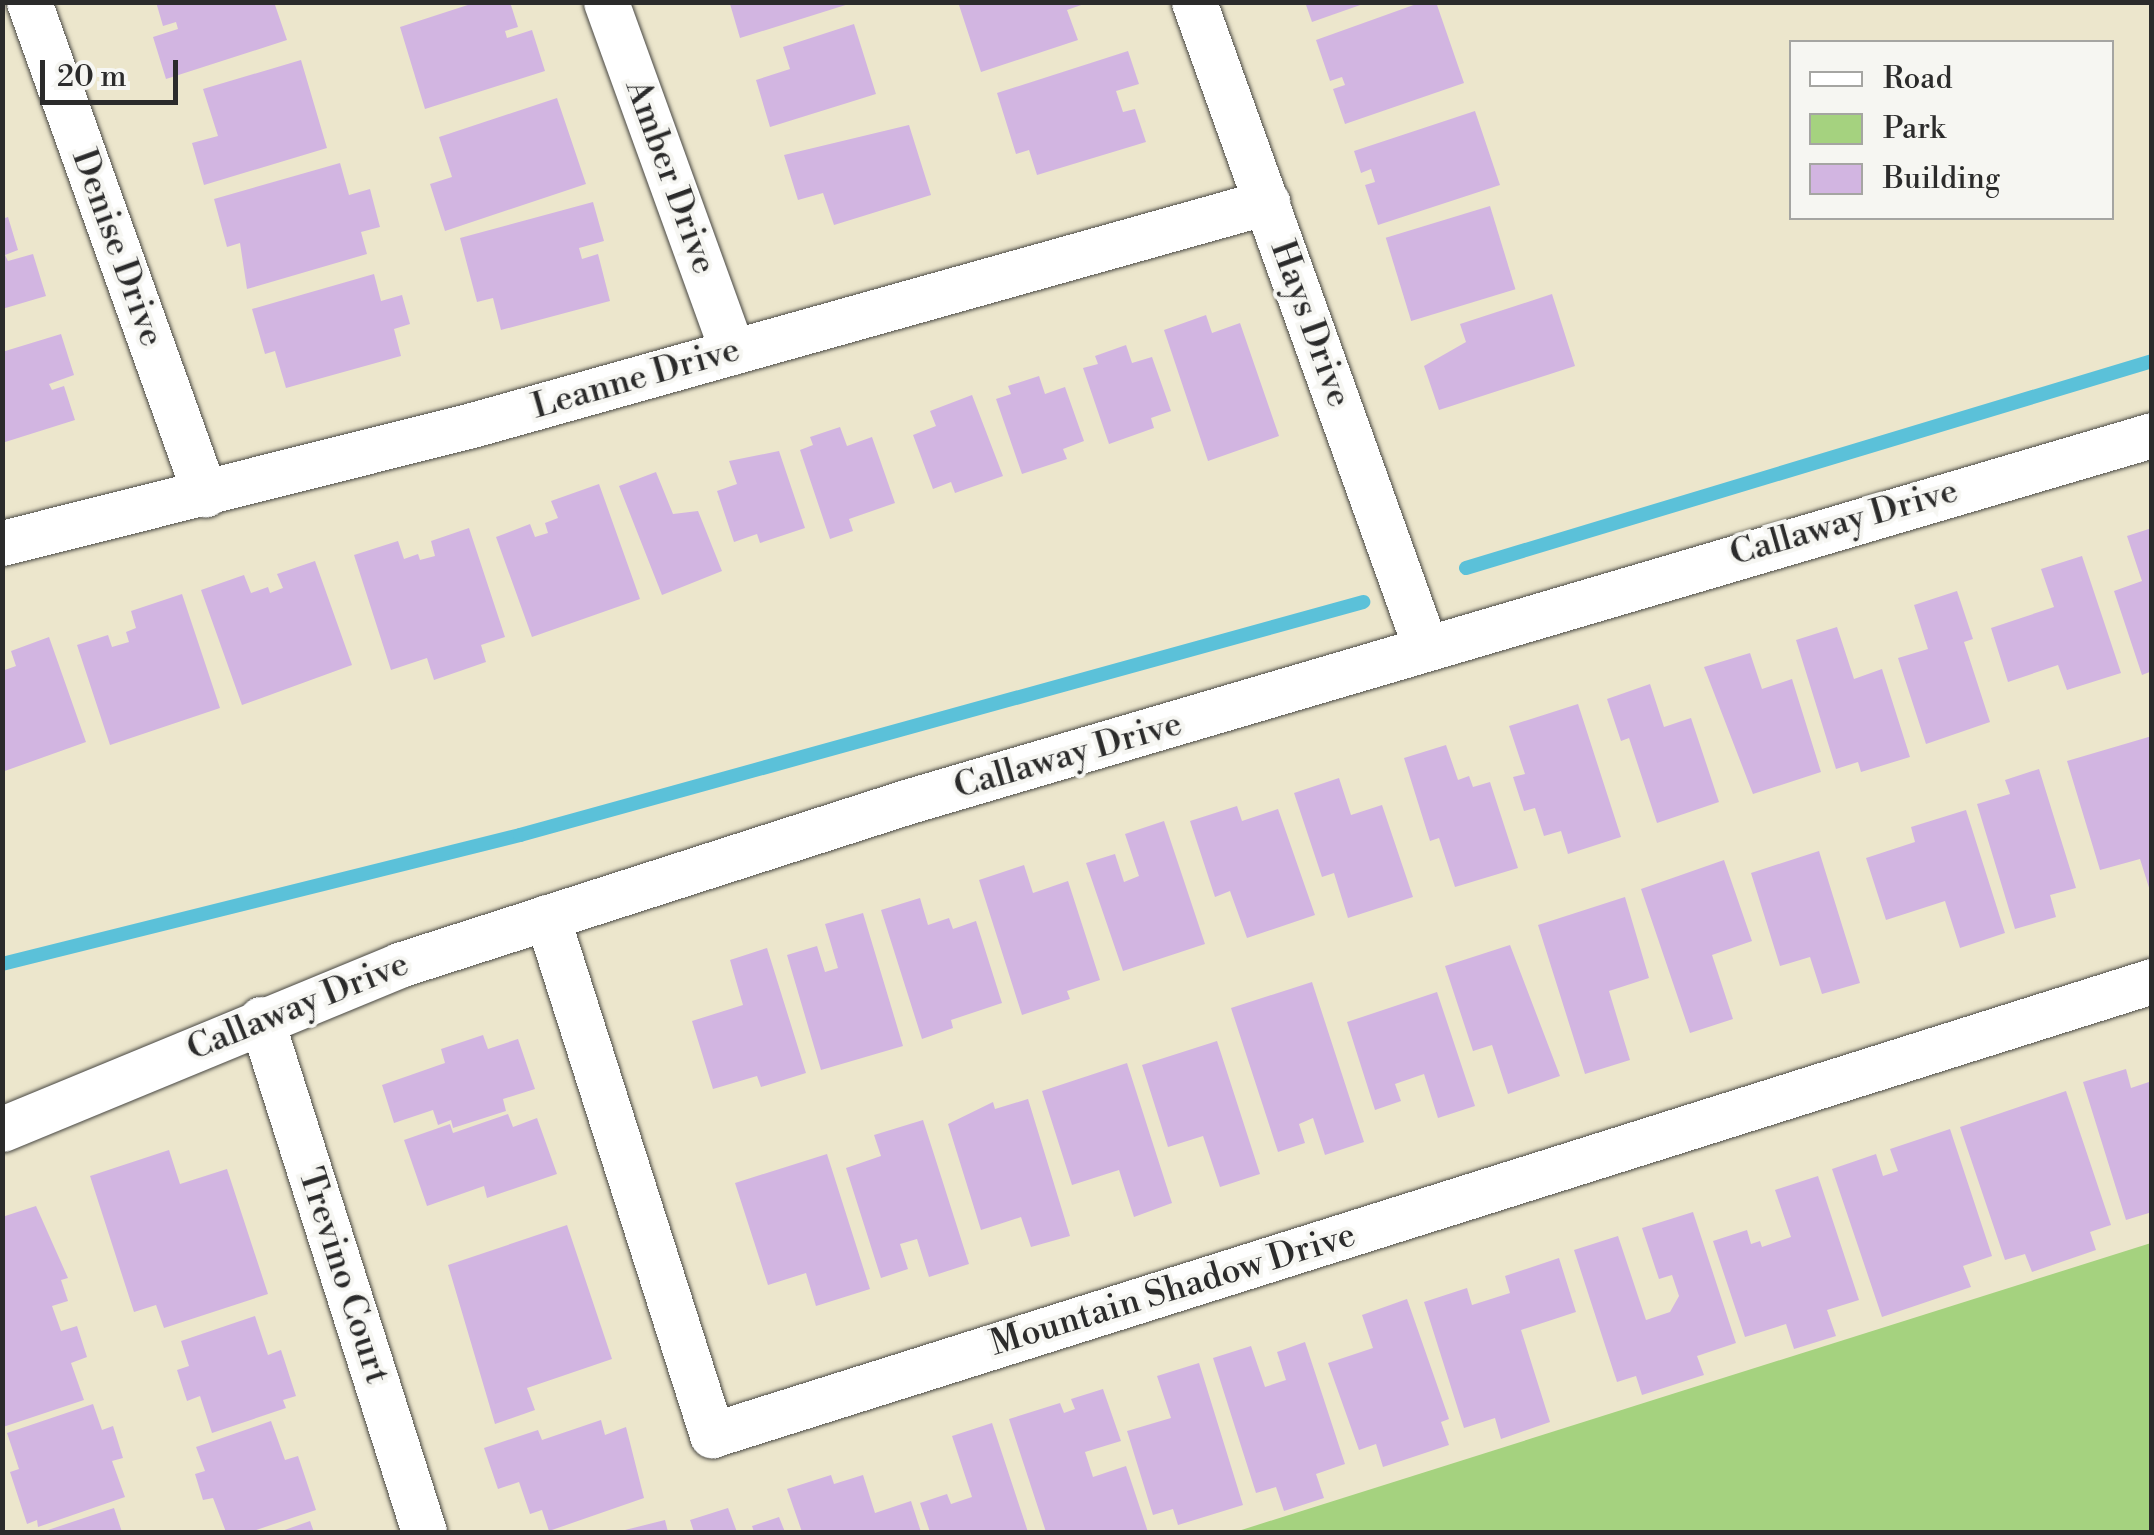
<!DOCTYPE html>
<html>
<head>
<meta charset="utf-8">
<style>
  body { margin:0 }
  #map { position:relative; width:2154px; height:1535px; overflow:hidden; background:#ece6cc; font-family:"Libre Bodoni",serif }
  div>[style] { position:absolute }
  .green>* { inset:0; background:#a5d27f }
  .stream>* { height:14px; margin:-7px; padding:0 7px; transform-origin:7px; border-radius:7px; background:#5bc1d9 }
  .building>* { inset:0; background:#d2b5e1; transform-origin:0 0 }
  .roads { filter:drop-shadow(0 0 2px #484743) drop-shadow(0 0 2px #484743) }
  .minor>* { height:45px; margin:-22.5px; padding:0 22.5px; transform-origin:22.5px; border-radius:22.5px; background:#fff }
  span { translate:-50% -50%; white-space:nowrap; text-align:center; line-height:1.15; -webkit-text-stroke:8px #f6f6f2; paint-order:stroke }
  .street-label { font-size:35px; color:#2b2b2b }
  .frame { position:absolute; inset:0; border:5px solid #2b2b2b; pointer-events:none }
  .legend { position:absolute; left:1789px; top:40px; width:325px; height:180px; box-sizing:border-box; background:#f6f6f2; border:2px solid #a5a5a2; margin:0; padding:12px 18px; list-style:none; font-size:30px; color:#2b2b2b }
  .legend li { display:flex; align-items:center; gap:20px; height:50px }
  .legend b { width:50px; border:2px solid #a5a5a2 }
  .scale { position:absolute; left:40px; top:60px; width:138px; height:45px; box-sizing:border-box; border:5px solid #2b2b2b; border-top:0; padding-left:12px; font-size:30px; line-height:35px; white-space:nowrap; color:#2b2b2b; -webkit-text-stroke:8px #f6f6f2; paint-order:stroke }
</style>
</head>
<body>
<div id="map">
  <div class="green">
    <i style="clip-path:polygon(2151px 1243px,2151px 1532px,1235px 1532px)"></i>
  </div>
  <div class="stream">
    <i style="left:1466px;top:568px;width:717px;rotate:-16.79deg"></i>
    <i style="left:2px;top:964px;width:534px;rotate:-13.98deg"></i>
    <i style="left:520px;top:835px;width:875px;rotate:-15.45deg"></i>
  </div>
  <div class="building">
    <i style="clip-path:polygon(156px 2px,274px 2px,287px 40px,166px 79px,153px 37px,178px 29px,176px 22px,163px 26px)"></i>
    <i style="clip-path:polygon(477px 2px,510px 2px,518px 27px,505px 31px,507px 38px,532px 30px,545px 71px,425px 109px,400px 27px)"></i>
    <i style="clip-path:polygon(735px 2px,852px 2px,852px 3px,740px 38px,730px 4px)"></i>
    <i style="clip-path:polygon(958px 2px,1087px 2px,1087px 3px,1067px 10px,1078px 40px,981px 72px)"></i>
    <i style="clip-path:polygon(1305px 2px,1366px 2px,1366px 3px,1312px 22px)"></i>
    <i style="clip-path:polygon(1422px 2px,1436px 2px,1464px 83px,1345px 124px,1333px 89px,1345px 85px,1342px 77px,1330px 81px,1316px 40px)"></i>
    <i style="clip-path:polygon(854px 24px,876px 94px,770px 127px,756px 80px,790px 69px,783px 47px)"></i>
    <i style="clip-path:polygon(1128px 51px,1139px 84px,1116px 91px,1123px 112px,1135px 109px,1146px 142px,1037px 175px,1029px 150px,1016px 154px,997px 93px)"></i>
    <i style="clip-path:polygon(301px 60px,327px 148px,204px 185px,192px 143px,218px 136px,203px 89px)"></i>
    <i style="clip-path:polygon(557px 98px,586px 184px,445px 231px,430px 184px,452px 177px,439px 137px)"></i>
    <i style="clip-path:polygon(1475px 111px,1500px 185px,1378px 225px,1365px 185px,1375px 182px,1371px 169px,1361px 173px,1354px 151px)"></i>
    <i style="clip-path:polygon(909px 125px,931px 195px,834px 225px,823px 193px,798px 200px,784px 155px)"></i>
    <i style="clip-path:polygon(340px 163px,349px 195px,370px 189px,380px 227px,361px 232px,367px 254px,247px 289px,240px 243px,227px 247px,214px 199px)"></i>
    <i style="clip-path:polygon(593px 202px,604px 241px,579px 248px,582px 259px,598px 254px,610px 301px,501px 330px,493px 298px,477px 302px,460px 238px)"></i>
    <i style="left:1490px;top:206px;width:87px;height:109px;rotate:73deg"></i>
    <i style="clip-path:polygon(8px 217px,18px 250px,5px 255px,8px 261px,33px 254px,46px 296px,2px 309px,2px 219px)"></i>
    <i style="clip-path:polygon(374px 274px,381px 301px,402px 295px,410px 324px,394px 329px,401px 356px,286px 388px,275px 351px,265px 354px,252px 309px)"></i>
    <i style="clip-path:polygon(1552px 294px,1575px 366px,1439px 410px,1424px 366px,1466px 342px,1460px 324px)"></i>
    <i style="clip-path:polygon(1206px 315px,1212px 333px,1240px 323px,1279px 436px,1208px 461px,1164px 330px)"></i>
    <i style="clip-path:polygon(61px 334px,74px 375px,49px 384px,52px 390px,64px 386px,75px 420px,2px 443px,2px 352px)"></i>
    <i style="clip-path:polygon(1126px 345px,1132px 363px,1152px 357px,1171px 411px,1151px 418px,1154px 428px,1109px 444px,1083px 368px,1098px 364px,1095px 356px)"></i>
    <i style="clip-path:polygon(1039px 376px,1045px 394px,1065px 387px,1084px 441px,1063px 449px,1067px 459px,1022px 474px,996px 399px,1011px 394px,1008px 386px)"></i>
    <i style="clip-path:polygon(972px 395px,1003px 476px,955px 493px,951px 482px,933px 489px,913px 435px,936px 426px,930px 411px)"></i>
    <i style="clip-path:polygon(840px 427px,847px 446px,872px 437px,895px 503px,849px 519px,853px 531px,830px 539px,800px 450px,813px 445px,810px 437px)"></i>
    <i style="clip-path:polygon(779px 451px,805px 528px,760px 543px,757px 534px,734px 542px,717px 491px,737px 484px,729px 461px)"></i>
    <i style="clip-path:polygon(656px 472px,673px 514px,698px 511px,722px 571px,662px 595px,619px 486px)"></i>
    <i style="clip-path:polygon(599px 484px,640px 599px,532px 637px,496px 537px,530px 524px,535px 537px,548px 533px,545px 523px,558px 518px,551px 501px)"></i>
    <i style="clip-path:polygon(469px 528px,505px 637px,481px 645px,486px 662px,434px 680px,427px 658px,391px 670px,354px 555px,398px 541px,404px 559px,418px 554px,420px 560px,435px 556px,431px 541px)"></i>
    <i style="clip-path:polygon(2152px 528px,2152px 671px,2142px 675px,2114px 591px,2142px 581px,2127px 536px)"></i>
    <i style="clip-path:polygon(2082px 556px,2121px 673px,2067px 690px,2058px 665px,2008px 682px,1991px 628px,2054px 607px,2041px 569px)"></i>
    <i style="clip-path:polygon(315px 561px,352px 665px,242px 705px,201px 590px,244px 575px,251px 593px,268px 587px,270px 593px,283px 588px,277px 574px)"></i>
    <i style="clip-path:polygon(1957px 591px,1973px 639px,1964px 642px,1990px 722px,1926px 744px,1898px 658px,1928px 649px,1914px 605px)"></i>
    <i style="clip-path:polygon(182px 594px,220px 708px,110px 745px,77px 645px,108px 635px,112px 647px,129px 642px,126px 632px,136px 628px,131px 611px)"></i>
    <i style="clip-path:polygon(1837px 627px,1854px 679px,1882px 669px,1910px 757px,1861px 772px,1858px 762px,1836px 769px,1796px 640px)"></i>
    <i style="clip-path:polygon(49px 637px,86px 742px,2px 772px,2px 671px,16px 666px,11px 651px)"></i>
    <i style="clip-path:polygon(1750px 653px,1762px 689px,1792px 679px,1821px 772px,1753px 794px,1704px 667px)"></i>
    <i style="clip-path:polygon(1650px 684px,1664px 727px,1691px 718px,1719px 802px,1657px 823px,1629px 738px,1621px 741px,1607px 699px)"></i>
    <i style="clip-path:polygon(1578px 704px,1621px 837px,1568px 854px,1561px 831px,1544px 836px,1535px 808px,1524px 811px,1513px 777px,1525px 774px,1509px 726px)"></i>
    <i style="clip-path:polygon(2152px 736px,2152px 894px,2151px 894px,2140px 859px,2100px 870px,2067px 761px)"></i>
    <i style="clip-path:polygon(1446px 745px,1458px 780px,1469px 776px,1473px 787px,1490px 782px,1518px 868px,1455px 887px,1439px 838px,1430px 841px,1404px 758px)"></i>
    <i style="clip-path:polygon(2039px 769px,2076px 888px,2050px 895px,2056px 917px,2015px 929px,1977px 804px,2010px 794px,2005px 780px)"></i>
    <i style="clip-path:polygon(1339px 778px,1351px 815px,1382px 805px,1413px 897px,1348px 918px,1334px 873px,1322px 877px,1294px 793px)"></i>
    <i style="clip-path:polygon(1237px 806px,1242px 821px,1278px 809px,1315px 915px,1247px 938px,1230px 891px,1215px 897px,1190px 821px)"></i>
    <i style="clip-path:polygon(1966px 810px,2005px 933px,1960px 948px,1945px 901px,1886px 920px,1866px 858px,1915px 842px,1911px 827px)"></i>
    <i style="clip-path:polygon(1164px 821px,1205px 944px,1123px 971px,1086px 863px,1115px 854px,1124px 882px,1139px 876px,1125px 834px)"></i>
    <i style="clip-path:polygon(1819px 851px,1860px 983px,1822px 994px,1810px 957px,1780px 966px,1751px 873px)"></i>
    <i style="clip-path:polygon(1724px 860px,1752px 941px,1712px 955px,1733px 1019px,1690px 1033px,1641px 889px)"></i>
    <i style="clip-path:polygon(1024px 865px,1033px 893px,1068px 881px,1100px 980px,1067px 991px,1070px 999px,1022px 1015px,979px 880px)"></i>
    <i style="clip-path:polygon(1625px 897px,1649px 978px,1609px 991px,1630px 1060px,1585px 1074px,1538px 925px)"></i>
    <i style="clip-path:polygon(920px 898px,928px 925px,949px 918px,953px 929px,976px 921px,1002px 1003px,951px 1020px,953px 1028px,922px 1039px,881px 910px)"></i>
    <i style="clip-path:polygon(863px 913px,903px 1046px,821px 1070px,787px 955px,817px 946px,825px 972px,838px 968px,825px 924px)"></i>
    <i style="clip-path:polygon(1510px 945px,1560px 1076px,1508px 1094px,1492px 1045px,1473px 1051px,1445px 966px)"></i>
    <i style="clip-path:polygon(767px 948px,806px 1073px,761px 1087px,757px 1076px,713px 1089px,692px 1021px,743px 1005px,730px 960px)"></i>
    <i style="clip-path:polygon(1312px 982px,1364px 1142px,1325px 1155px,1313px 1118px,1299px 1124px,1305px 1143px,1278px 1152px,1231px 1008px)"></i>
    <i style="clip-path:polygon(1437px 992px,1475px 1106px,1438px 1118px,1424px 1074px,1395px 1084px,1401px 1101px,1375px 1110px,1347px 1022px)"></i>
    <i style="clip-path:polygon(483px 1035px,488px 1049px,518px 1039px,535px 1089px,503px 1099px,506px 1111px,453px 1128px,451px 1120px,438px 1125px,433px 1110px,394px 1123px,382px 1085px,445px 1063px,441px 1049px)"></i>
    <i style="clip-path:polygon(1217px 1041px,1260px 1174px,1220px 1187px,1203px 1136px,1168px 1147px,1142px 1065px)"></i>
    <i style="clip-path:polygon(1127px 1063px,1172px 1203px,1134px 1217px,1119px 1170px,1072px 1185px,1042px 1091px)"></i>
    <i style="clip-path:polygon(2126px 1069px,2131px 1088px,2152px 1081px,2152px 1212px,2126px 1220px,2083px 1082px)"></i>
    <i style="clip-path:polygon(2066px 1091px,2111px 1225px,2090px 1232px,2096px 1250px,2032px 1272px,2025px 1254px,2005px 1260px,1960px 1127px)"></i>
    <i style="clip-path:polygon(1028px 1099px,1070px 1236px,1031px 1247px,1021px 1217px,981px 1230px,948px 1124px,993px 1102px,995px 1109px)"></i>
    <i style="clip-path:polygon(508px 1114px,513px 1127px,537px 1118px,557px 1174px,487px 1198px,484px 1186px,427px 1206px,404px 1140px,450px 1124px,453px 1133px)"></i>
    <i style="clip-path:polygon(923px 1120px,969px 1264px,929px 1277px,917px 1239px,900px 1244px,908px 1269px,881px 1278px,846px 1168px,881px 1156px,874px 1135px)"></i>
    <i style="clip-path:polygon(1950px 1129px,1992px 1256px,1963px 1266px,1971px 1287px,1882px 1317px,1832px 1169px,1876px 1154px,1883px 1176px,1898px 1171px,1890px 1149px)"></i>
    <i style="clip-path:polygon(169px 1150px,180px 1184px,227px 1169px,268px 1294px,164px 1328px,156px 1305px,134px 1312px,90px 1176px)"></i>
    <i style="clip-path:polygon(827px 1154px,870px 1289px,816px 1306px,806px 1273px,768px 1285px,735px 1183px)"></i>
    <i style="clip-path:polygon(1818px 1176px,1859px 1300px,1827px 1310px,1836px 1336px,1794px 1349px,1786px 1324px,1745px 1337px,1713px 1241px,1747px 1230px,1751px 1244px,1760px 1241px,1762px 1247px,1791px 1237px,1775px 1190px)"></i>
    <i style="clip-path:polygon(36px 1206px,68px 1278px,61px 1280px,68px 1301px,52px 1306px,61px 1331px,77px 1326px,87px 1357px,71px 1363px,84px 1400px,3px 1427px,2px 1217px)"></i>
    <i style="clip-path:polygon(1693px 1212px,1736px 1343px,1697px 1356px,1704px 1375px,1642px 1395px,1636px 1376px,1617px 1382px,1574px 1250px,1618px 1236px,1646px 1320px,1670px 1312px,1679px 1296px,1672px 1275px,1659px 1279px,1642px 1228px)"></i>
    <i style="clip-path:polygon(567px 1225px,612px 1359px,527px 1388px,535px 1410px,495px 1424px,448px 1265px)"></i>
    <i style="clip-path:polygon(1559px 1258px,1576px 1312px,1521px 1330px,1550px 1422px,1501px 1439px,1495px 1418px,1464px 1428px,1424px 1302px,1467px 1288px,1472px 1305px,1510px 1293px,1505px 1276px)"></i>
    <i style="clip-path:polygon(1407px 1299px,1449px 1419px,1441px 1422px,1449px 1445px,1383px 1467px,1376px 1444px,1359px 1450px,1328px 1363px,1373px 1348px,1362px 1315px)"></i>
    <i style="clip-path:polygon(255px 1316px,268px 1355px,281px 1350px,296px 1396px,283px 1400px,286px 1408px,212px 1433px,200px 1396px,187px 1401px,177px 1370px,189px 1366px,181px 1341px)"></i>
    <i style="clip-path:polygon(1305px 1342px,1345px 1464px,1316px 1474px,1324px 1498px,1284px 1511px,1276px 1487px,1256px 1493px,1213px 1358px,1251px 1346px,1265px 1387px,1286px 1380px,1277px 1352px)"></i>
    <i style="clip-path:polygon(1199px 1363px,1243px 1505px,1178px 1525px,1173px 1509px,1153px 1515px,1127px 1431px,1171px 1418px,1157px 1376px)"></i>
    <i style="clip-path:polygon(1103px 1389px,1121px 1441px,1085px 1452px,1093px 1477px,1126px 1466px,1148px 1532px,1046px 1532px,1009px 1419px,1060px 1403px,1064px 1413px,1075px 1409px,1071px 1399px)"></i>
    <i style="clip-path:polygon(93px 1404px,102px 1430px,113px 1426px,123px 1458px,112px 1461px,125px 1497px,38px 1527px,37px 1520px,27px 1524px,10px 1472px,19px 1469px,7px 1433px)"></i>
    <i style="clip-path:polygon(601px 1420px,605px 1435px,626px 1427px,644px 1498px,549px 1531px,542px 1510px,530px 1514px,519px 1482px,498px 1489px,484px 1448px,538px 1430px,542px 1440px)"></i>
    <i style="clip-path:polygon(271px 1421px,285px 1460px,298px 1456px,316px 1510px,250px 1532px,226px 1532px,213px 1498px,203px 1500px,195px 1474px,205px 1471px,196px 1447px)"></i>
    <i style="clip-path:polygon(992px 1423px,1028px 1532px,930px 1532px,920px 1503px,947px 1494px,951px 1504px,972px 1497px,952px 1436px)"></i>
    <i style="clip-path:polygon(831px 1475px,834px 1484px,863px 1475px,875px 1513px,911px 1501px,921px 1532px,802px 1532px,787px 1489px)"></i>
    <i style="clip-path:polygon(114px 1508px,122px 1532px,42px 1532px)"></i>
    <i style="clip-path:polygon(728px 1508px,737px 1532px,694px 1532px,690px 1520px)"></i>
    <i style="clip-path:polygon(779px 1517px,785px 1532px,754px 1532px,752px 1526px)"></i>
    <i style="clip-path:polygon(665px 1520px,668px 1532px,621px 1532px,621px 1531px)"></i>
    <i style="clip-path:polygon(310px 1521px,314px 1532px,279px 1532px)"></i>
  </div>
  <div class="roads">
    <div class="minor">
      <i style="left:29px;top:2px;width:523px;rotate:70.32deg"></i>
      <i style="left:606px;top:2px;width:372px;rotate:70.1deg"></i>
      <i style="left:1194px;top:2px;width:684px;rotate:70.27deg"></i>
      <i style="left:2px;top:543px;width:485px;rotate:-14.1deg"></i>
      <i style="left:472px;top:425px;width:826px;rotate:-15.67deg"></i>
      <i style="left:547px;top:917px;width:544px;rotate:72.33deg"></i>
      <i style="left:712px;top:1435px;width:1510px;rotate:-17.5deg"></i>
      <i style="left:261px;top:1019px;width:538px;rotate:72.37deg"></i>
      <i style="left:2px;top:1129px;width:430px;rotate:-22.4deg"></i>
      <i style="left:399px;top:965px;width:533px;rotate:-17.82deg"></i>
      <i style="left:906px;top:802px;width:1299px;rotate:-16.41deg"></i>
    </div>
  </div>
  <div class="street-label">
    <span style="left:670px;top:177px;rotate:70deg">Amber Drive</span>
    <span style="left:117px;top:248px;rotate:70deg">Denise Drive</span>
    <span style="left:1310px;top:324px;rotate:70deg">Hays Drive</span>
    <span style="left:636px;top:379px;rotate:-16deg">Leanne Drive</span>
    <span style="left:1844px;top:523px;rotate:-16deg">Callaway Drive</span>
    <span style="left:1068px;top:756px;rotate:-16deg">Callaway Drive</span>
    <span style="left:298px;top:1007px;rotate:-22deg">Callaway Drive</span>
    <span style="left:343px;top:1276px;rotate:72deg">Trevino Court</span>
    <span style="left:1173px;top:1290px;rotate:-17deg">Mountain Shadow Drive</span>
  </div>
  <div class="frame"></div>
  <ul class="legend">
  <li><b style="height:12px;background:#fff"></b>Road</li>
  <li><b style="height:28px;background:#a5d27f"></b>Park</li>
  <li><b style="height:28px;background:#d2b5e1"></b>Building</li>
  </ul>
  <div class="scale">20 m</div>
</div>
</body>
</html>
